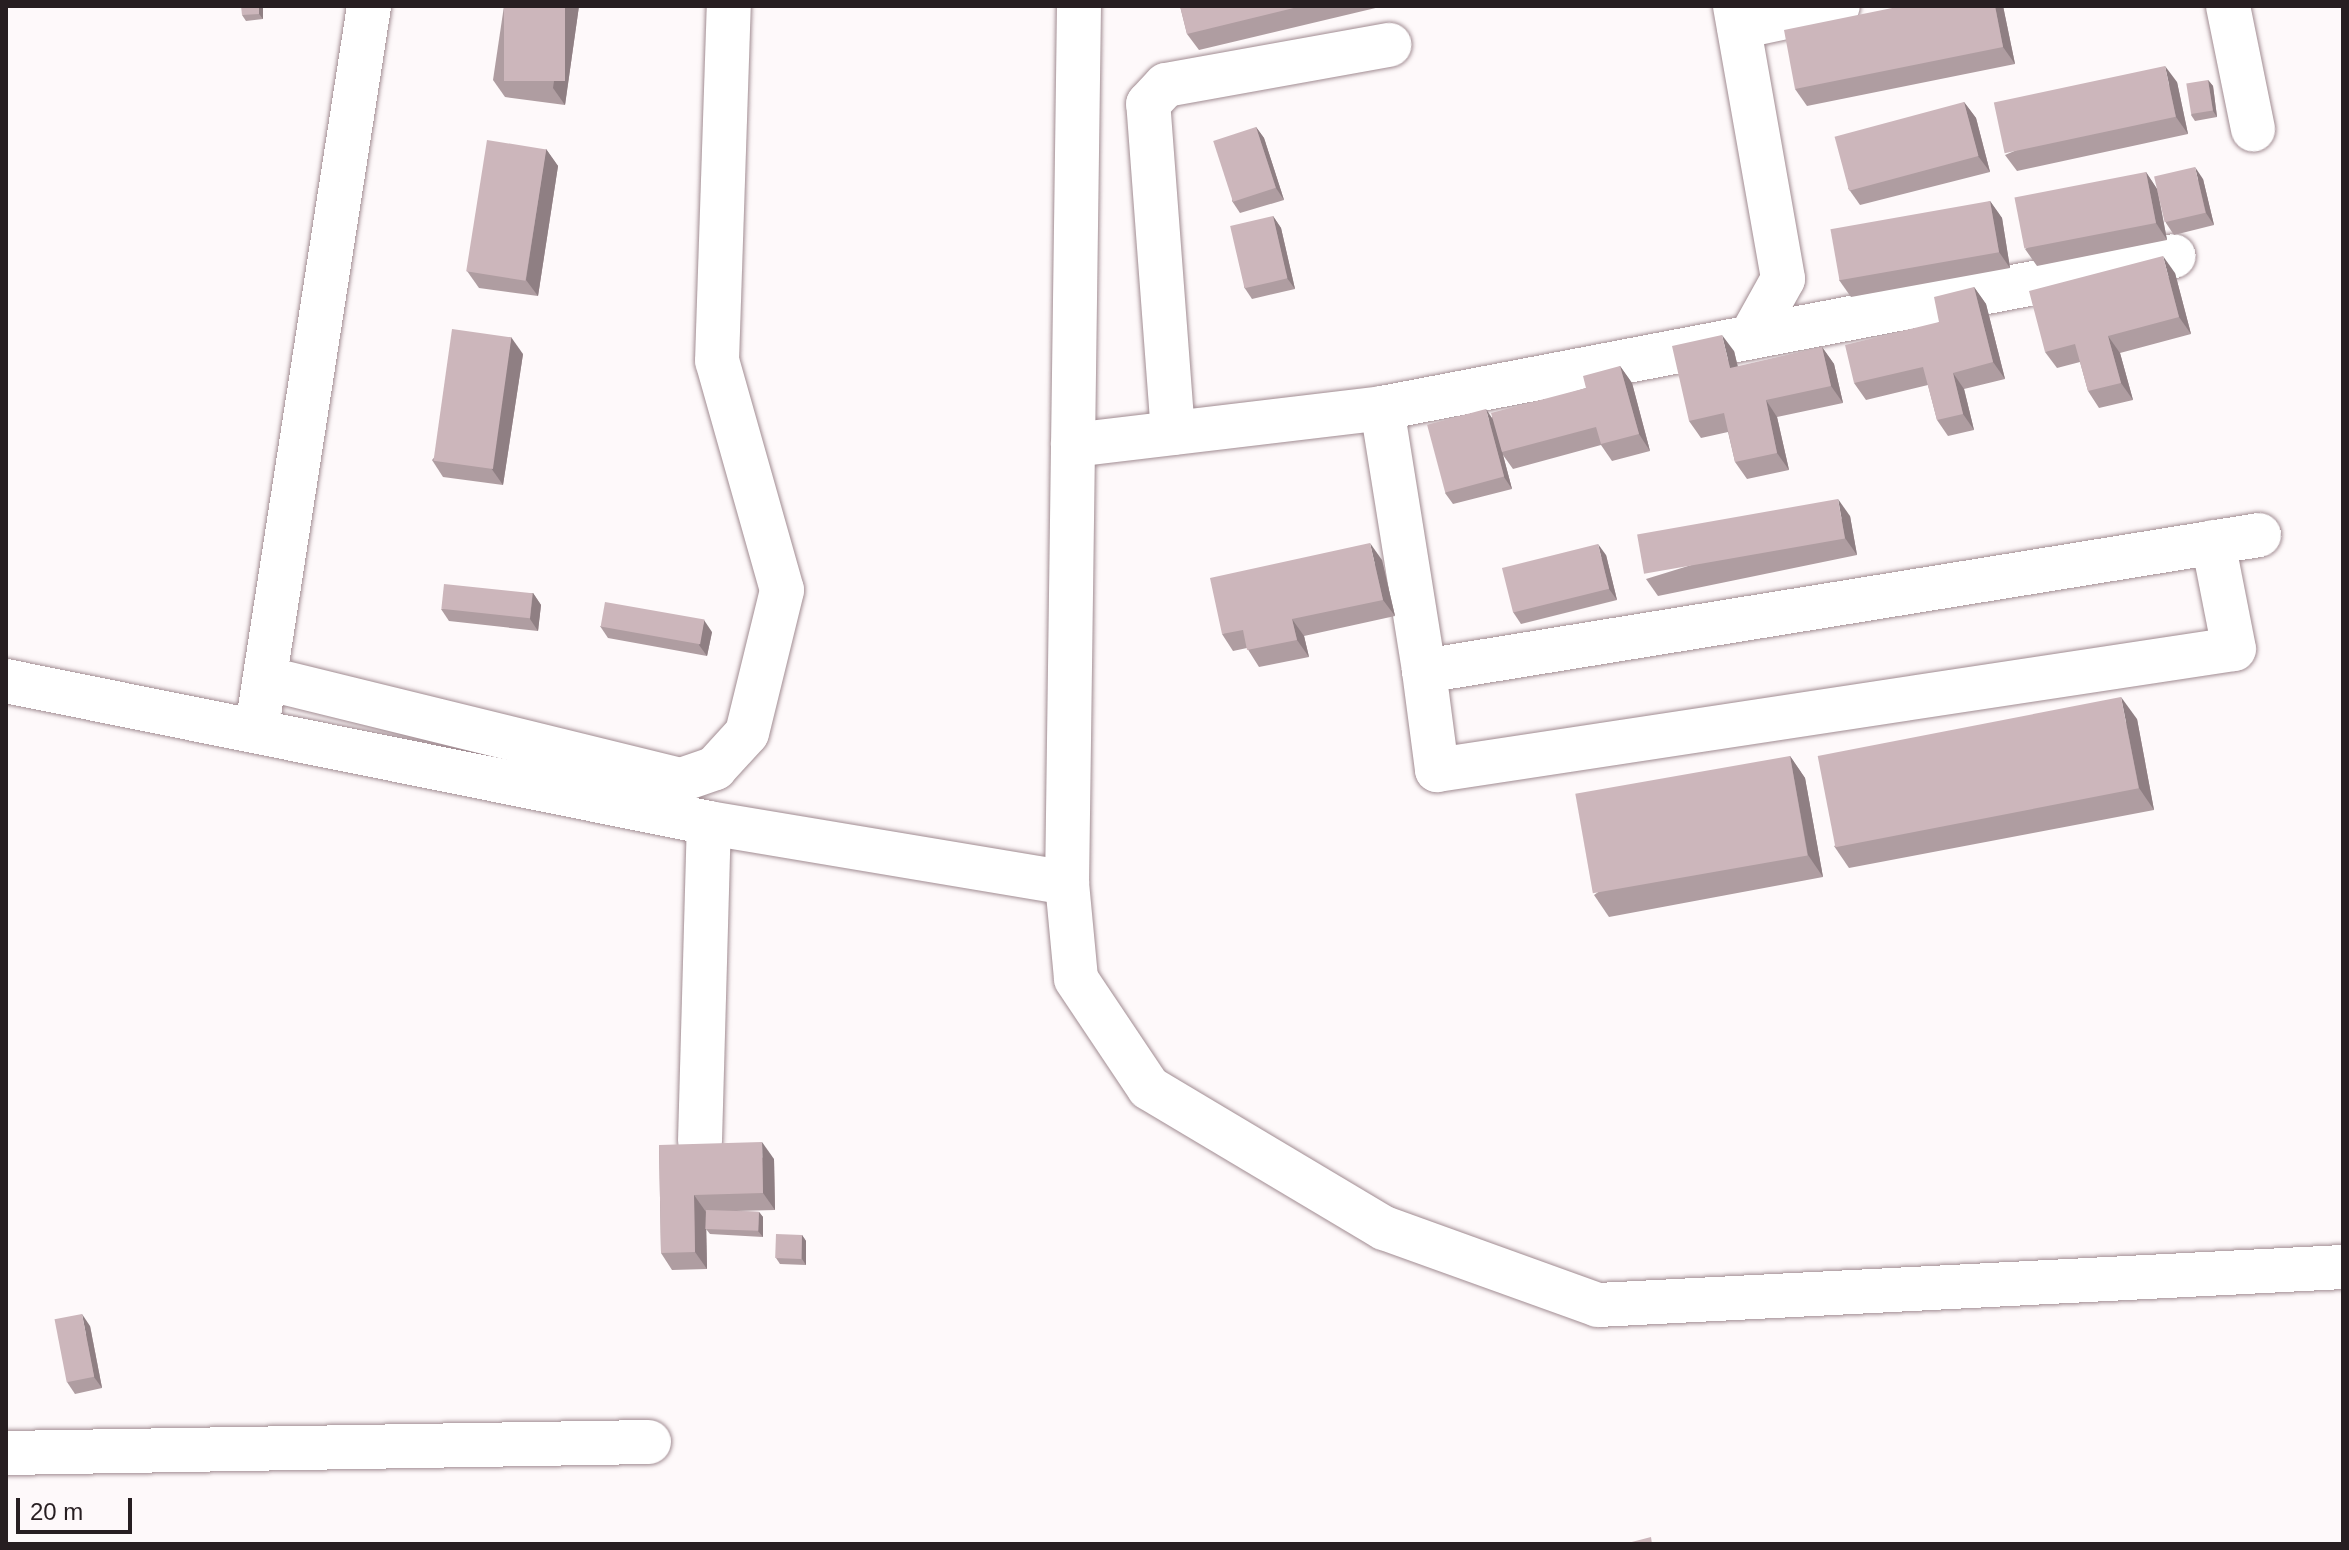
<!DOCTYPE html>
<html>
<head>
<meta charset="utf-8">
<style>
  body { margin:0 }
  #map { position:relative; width:2349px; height:1550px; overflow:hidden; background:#fef9fa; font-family:Helvetica,sans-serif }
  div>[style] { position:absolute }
  .roads { filter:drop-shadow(0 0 2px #a18c92) drop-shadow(0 0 2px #a18c92) }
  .minor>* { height:44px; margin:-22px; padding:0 22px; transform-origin:22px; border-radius:22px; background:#fff }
  .wall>* { inset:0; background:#af9da1 }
  .shaded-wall>* { inset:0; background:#8f7f83 }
  .building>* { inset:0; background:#ccb6bb; transform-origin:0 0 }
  span { translate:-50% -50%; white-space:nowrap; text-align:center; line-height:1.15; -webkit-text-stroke:7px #fef9fa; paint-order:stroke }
  .frame { position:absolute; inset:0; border:8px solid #271e21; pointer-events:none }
  .scale { position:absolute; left:16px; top:1498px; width:116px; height:36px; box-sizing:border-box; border:4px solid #271e21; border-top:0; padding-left:10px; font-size:24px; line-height:28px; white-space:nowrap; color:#271e21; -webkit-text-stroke:6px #fef9fa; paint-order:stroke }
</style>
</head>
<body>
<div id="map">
  <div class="roads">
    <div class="minor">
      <i style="left:1079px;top:6px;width:877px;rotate:90.78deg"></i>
      <i style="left:1067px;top:883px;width:96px;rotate:84.6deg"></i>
      <i style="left:1076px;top:979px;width:131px;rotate:56.2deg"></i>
      <i style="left:1149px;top:1088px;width:274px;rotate:30.8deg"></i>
      <i style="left:1384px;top:1228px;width:227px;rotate:19.8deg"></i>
      <i style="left:1598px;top:1305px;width:746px;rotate:-2.92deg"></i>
      <i style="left:1735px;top:6px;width:277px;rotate:80deg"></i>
      <i style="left:1783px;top:279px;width:60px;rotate:119.1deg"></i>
      <i style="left:2228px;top:6px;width:126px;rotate:78.5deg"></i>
      <i style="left:1739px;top:27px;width:101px;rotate:-12deg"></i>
      <i style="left:1382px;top:408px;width:266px;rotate:80.9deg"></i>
      <i style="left:1424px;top:671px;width:846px;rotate:-9.25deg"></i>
      <i style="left:1173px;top:433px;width:330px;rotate:-94.3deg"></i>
      <i style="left:1148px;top:104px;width:26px;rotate:-47deg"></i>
      <i style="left:1166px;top:85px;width:227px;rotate:-10.2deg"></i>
      <i style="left:1073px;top:445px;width:311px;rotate:-6.8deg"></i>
      <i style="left:1382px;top:408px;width:806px;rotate:-10.86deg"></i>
      <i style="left:1424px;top:671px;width:100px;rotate:82.5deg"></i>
      <i style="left:1437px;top:770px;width:806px;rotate:-8.63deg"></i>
      <i style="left:2234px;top:649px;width:109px;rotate:-101.1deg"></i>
      <i style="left:265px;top:678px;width:428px;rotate:13.8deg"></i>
      <i style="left:681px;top:780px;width:36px;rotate:-19deg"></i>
      <i style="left:715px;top:768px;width:47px;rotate:-47.6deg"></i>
      <i style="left:747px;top:733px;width:147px;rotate:-76.2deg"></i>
      <i style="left:782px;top:590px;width:238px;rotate:-105.8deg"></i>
      <i style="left:717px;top:361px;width:355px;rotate:-88.1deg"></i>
      <i style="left:6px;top:681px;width:717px;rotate:11.42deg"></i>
      <i style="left:709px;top:823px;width:363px;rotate:9.5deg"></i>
      <i style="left:260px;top:708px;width:710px;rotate:-81.17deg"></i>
      <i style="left:700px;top:1141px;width:318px;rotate:-88.4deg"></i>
      <i style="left:6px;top:1453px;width:643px;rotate:-0.98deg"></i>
    </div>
  </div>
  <div class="wall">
    <i style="clip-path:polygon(263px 6px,263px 19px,246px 21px,242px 15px)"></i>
    <i style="clip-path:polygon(504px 6px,579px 6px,565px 105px,505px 97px,493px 80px)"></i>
    <i style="clip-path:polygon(1180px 6px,1384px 6px,1199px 50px,1187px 34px)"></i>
    <i style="clip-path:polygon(1902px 6px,2003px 6px,2015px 64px,1807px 106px,1795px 89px)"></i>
    <i style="clip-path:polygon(2208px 80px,2213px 86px,2217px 117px,2195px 121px,2191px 115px)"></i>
    <i style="clip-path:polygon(2177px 82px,2188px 134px,2017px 171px,2005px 155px)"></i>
    <i style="clip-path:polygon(1964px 102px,1976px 118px,1990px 172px,1860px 205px,1848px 188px)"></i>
    <i style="clip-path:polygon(1256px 127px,1264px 138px,1284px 200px,1240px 213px,1232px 201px)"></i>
    <i style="clip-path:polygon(546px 149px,558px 166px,538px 296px,479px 288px,467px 271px)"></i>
    <i style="clip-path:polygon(2146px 172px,2157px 189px,2203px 179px,2214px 225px,2174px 235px,2166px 223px,2158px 191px,2167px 240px,2037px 266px,2025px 249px)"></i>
    <i style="clip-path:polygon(1990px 201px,2002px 218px,2010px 268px,1851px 297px,1839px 280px)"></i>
    <i style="clip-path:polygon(1273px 216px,1281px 228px,1295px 289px,1252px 299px,1244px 287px)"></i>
    <i style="clip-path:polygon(2175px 273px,2191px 334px,2120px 353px,2133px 400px,2099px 408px,2088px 391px,2080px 362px,2057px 368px,2045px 352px)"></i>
    <i style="clip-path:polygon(1974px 287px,1986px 304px,2005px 379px,1964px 389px,1974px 430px,1948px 436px,1937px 420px,1928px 385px,1866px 400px,1854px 383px,1939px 322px)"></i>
    <i style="clip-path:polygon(1822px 347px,1834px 364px,1843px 403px,1777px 417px,1789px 470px,1747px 479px,1735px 462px,1728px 432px,1701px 438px,1689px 421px,1734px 351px,1738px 367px)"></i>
    <i style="clip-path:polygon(523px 354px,503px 485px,443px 477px,432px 460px)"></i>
    <i style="clip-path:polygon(1620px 366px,1632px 383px,1650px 451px,1612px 461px,1601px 445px,1513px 469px,1503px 455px,1512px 489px,1453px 504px,1445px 493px,1492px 417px,1586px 388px)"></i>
    <i style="clip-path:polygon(1850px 516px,1857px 555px,1658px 596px,1646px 579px)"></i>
    <i style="clip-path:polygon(1606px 555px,1617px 600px,1521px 624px,1513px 612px)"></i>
    <i style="clip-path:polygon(1382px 560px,1395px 616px,1304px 636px,1309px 657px,1259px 667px,1247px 648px,1233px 651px,1222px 634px)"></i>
    <i style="clip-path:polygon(533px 593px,541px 605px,538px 631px,449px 621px,441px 609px)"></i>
    <i style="clip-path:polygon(600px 626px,712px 632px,707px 656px,608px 638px)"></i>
    <i style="clip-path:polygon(2137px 719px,2154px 810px,1849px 868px,1834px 846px)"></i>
    <i style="clip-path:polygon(1790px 756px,1805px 778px,1823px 877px,1609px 917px,1594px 895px)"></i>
    <i style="clip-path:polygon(659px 1145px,774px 1159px,775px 1210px,736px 1211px,759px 1212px,763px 1217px,763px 1237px,710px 1234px,706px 1229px,707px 1269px,672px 1270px,661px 1253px)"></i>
    <i style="clip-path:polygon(802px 1235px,806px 1241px,806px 1265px,780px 1264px,776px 1258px)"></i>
    <i style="clip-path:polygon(90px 1326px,102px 1388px,75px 1394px,67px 1382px)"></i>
  </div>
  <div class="shaded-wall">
    <i style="clip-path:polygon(259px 6px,263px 6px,263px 19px,259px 14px)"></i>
    <i style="clip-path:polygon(565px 6px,579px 6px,565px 105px,553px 88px)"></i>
    <i style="clip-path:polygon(1995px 6px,2003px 6px,2015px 64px,2003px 47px)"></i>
    <i style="clip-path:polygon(2165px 66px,2177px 82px,2188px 134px,2176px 117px)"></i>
    <i style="clip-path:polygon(2208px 80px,2213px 86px,2217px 117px,2213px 111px)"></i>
    <i style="clip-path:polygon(1964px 102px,1976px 118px,1990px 172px,1978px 156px)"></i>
    <i style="clip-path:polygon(1256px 127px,1264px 138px,1284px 200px,1276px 188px)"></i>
    <i style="clip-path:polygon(546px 149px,558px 166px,538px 296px,526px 280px)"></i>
    <i style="clip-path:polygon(2195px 167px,2203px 179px,2214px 225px,2206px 213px)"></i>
    <i style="clip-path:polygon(2146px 172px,2157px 189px,2167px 240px,2156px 223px)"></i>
    <i style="clip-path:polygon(1990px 201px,2002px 218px,2010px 268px,1999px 252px)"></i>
    <i style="clip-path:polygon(1273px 216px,1281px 228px,1295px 289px,1287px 278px)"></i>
    <i style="clip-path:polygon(2163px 256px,2175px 273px,2191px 334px,2179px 317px)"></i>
    <i style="clip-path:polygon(1974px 287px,1986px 304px,2005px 379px,1993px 362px)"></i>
    <i style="clip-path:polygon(1722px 335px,1734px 351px,1742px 385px,1730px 368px)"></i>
    <i style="clip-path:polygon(2108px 336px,2120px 353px,2133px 400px,2121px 383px)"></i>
    <i style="clip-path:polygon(511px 337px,523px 354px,503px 485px,491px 468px)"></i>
    <i style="clip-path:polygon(1822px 347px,1834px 364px,1843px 403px,1831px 386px)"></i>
    <i style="clip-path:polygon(1620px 366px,1632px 383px,1650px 451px,1639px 434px)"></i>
    <i style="clip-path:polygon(1953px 373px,1964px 389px,1974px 430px,1963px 414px)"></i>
    <i style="clip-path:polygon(1766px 400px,1777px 417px,1789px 470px,1777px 453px)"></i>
    <i style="clip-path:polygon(1486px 409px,1494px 421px,1512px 489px,1504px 477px)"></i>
    <i style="clip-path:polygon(1838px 499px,1850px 516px,1857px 555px,1845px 538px)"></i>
    <i style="clip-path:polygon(1370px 543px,1382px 560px,1395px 616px,1383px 600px)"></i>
    <i style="clip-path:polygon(1598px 544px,1606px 555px,1617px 600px,1609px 589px)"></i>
    <i style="clip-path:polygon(533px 593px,541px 605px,538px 631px,530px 619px)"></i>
    <i style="clip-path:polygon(1292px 619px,1304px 636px,1309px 657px,1297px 640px)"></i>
    <i style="clip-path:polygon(704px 620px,712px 632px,707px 656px,699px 645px)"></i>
    <i style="clip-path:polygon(2121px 697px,2137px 719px,2154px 810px,2139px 788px)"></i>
    <i style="clip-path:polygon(1790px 756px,1805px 778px,1823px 877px,1808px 855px)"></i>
    <i style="clip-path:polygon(762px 1142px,774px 1159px,775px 1210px,763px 1193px)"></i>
    <i style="clip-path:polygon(694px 1195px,706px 1212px,707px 1269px,695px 1252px)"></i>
    <i style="clip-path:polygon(759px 1212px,763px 1217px,763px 1237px,758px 1231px)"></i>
    <i style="clip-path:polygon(802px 1235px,806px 1241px,806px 1265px,802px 1259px)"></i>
    <i style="clip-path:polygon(82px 1314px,90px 1326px,102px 1388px,94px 1377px)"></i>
  </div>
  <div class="building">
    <i style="clip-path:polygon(241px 6px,259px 6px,259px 14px,242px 15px)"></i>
    <i style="left:504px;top:6px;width:61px;height:75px"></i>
    <i style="clip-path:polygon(1180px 6px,1302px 6px,1187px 34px)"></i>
    <i style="clip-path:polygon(1902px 6px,1995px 6px,2003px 47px,1795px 89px,1784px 30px)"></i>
    <i style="left:2165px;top:66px;width:52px;height:175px;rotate:78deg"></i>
    <i style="left:2208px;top:80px;width:31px;height:22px;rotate:81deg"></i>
    <i style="left:1964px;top:102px;width:56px;height:134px;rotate:75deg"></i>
    <i style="left:1256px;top:127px;width:64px;height:45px;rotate:72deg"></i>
    <i style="left:487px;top:140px;width:60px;height:133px;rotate:9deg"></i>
    <i style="left:2195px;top:167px;width:47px;height:42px;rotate:77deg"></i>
    <i style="left:2146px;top:172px;width:52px;height:134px;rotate:79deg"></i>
    <i style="left:1990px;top:201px;width:52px;height:162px;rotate:80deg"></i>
    <i style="left:1273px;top:216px;width:64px;height:44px;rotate:77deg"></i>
    <i style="clip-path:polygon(2163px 256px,2179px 317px,2108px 336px,2121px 383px,2088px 391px,2075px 344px,2045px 352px,2029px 291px)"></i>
    <i style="clip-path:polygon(1974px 287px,1993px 362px,1953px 373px,1963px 414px,1937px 420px,1923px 367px,1854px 383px,1845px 345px,1939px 322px,1934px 297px)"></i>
    <i style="left:452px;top:329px;width:60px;height:133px;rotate:8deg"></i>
    <i style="clip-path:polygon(1722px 335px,1730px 368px,1822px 347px,1831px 386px,1766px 400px,1777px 453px,1735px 462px,1724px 413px,1689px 421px,1672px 346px)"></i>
    <i style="clip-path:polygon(1620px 366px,1639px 434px,1601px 444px,1596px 427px,1502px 452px,1491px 413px,1586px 388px,1583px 376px)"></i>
    <i style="left:1486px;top:409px;width:70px;height:61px;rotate:75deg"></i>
    <i style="left:1838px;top:499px;width:40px;height:204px;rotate:80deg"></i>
    <i style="clip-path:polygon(1370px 543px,1383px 600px,1292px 619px,1297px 640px,1247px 650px,1243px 630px,1222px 634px,1210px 578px)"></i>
    <i style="left:1598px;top:544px;width:46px;height:99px;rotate:76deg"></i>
    <i style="left:444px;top:584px;width:89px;height:25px;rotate:6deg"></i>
    <i style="left:605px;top:602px;width:101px;height:25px;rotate:10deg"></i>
    <i style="left:2121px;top:697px;width:93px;height:309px;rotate:79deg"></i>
    <i style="left:1790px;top:756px;width:101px;height:218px;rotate:80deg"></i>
    <i style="clip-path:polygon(762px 1142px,763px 1193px,694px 1195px,695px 1252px,661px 1253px,659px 1145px)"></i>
    <i style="left:706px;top:1210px;width:53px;height:19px;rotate:2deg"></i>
    <i style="left:776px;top:1234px;width:26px;height:24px;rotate:2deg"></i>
    <i style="left:82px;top:1314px;width:64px;height:28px;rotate:79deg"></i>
    <i style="clip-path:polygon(1651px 1537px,1652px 1544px,1624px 1544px)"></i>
  </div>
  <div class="frame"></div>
  <div class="scale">20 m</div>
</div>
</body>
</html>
